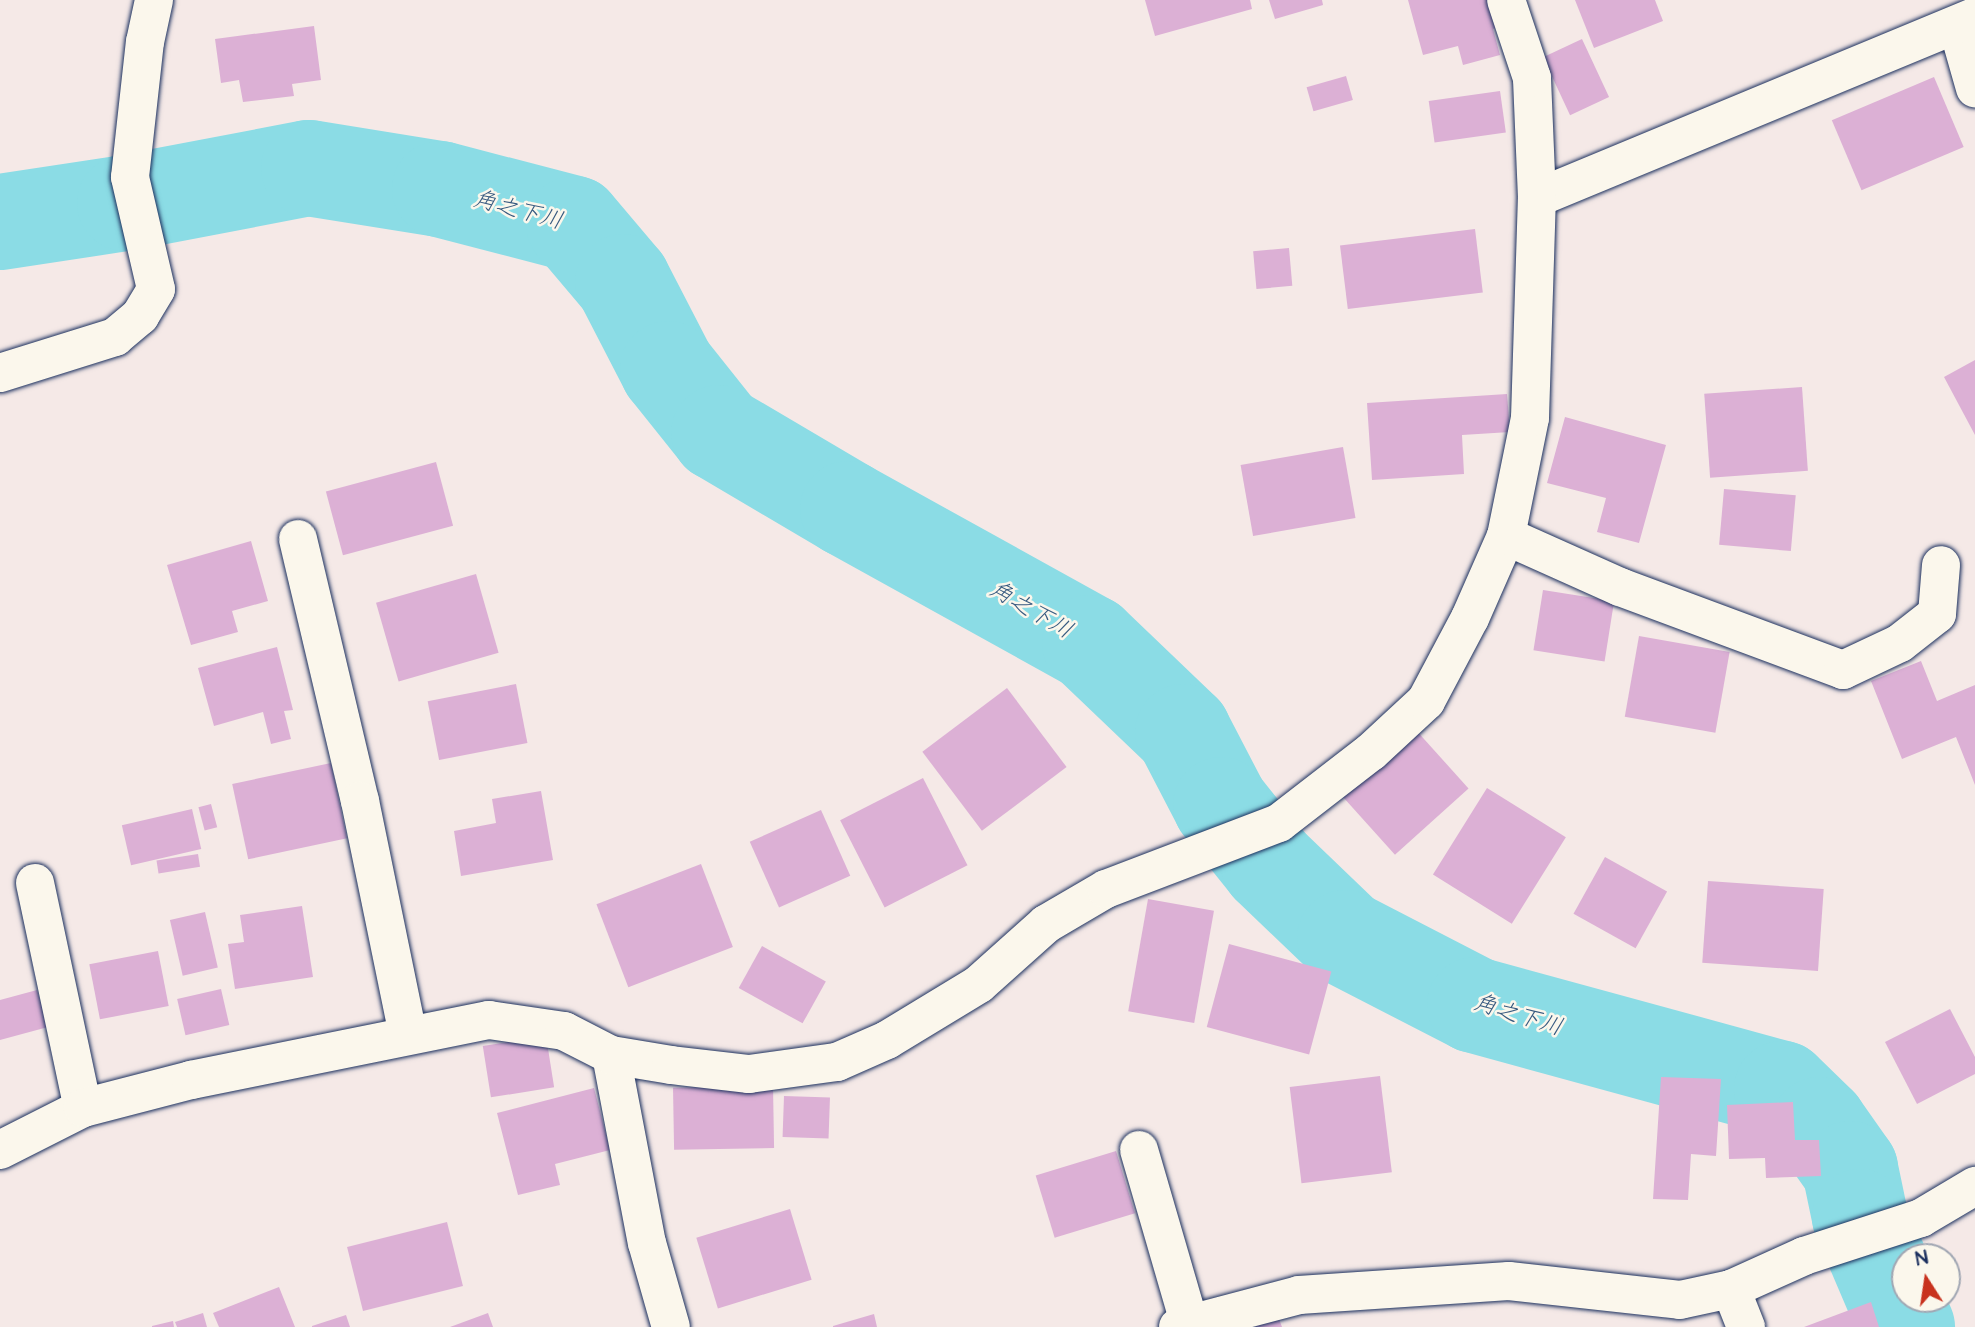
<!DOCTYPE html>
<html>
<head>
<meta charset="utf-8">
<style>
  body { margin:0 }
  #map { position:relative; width:1975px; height:1327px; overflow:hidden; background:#f5e9e7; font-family:"Architects Daughter","Klee One",sans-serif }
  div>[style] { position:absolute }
  .river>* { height:96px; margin:-48px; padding:0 48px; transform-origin:48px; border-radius:48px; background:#8bdce5 }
  .building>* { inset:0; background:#dcb0d5; transform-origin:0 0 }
  .roads { filter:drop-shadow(0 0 2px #1b2f5e) drop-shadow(0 0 2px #1b2f5e) }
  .minor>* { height:38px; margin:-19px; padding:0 19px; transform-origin:19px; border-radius:19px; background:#fbf7ec }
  span { translate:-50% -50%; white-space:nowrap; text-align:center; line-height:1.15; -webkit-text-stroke:5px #fbf7ec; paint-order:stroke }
  .water-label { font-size:23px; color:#375a80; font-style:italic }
  .north { position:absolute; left:1891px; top:1243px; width:70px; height:70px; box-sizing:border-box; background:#fbf7ec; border:2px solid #a1a7b3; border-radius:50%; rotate:348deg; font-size:19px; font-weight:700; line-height:28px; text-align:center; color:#1b2f5e }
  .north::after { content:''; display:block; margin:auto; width:24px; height:32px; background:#c8321e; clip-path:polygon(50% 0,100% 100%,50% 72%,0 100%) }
</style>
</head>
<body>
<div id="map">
  <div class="river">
    <i style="left:0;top:222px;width:126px;rotate:-8.6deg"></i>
    <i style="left:125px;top:203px;width:187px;rotate:-10.8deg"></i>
    <i style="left:309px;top:168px;width:133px;rotate:9.1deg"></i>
    <i style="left:440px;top:189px;width:138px;rotate:14.6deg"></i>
    <i style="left:574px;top:224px;width:76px;rotate:49.8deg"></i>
    <i style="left:623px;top:282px;width:98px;rotate:62.7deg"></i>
    <i style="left:668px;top:369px;width:82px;rotate:51.4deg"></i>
    <i style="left:719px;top:433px;width:150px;rotate:30.5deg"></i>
    <i style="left:848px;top:509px;width:277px;rotate:29deg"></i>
    <i style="left:1090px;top:643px;width:129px;rotate:43.7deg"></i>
    <i style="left:1183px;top:732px;width:82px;rotate:62.5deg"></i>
    <i style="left:1221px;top:805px;width:77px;rotate:51.3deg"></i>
    <i style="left:1269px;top:865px;width:105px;rotate:43.8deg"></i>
    <i style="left:1345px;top:938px;width:146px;rotate:27.3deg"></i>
    <i style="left:1475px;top:1005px;width:318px;rotate:15.3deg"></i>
    <i style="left:1782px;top:1089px;width:52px;rotate:44.2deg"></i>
    <i style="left:1819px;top:1125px;width:54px;rotate:54.8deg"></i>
    <i style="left:1850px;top:1169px;width:49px;rotate:78.2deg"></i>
    <i style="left:1860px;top:1217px;width:120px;rotate:66.9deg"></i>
  </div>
  <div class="building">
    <i style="clip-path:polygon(1145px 0,1250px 0,1252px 9px,1155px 36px)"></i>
    <i style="clip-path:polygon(1269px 0,1322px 0,1323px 5px,1275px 19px)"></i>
    <i style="clip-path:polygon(1408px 0,1495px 0,1502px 26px,1493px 29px,1500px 55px,1463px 65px,1458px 46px,1423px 55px)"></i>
    <i style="clip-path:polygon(1575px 0,1655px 0,1663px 21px,1594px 48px)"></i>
    <i style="clip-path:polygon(314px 26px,321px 80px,292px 84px,294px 96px,243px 102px,239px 80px,221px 83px,215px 39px)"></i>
    <i style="left:1582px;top:39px;width:64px;height:43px;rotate:65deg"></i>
    <i style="left:1346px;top:76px;width:25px;height:41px;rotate:74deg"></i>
    <i style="left:1934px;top:77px;width:76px;height:111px;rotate:67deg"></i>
    <i style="left:1500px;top:91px;width:42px;height:72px;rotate:82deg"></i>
    <i style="left:1475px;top:229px;width:64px;height:136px;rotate:83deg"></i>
    <i style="left:1289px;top:248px;width:38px;height:36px;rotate:85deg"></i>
    <i style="clip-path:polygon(1975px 360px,1975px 435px,1944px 377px)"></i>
    <i style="left:1802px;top:387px;width:84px;height:98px;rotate:86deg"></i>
    <i style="clip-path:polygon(1507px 394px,1510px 432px,1462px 435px,1464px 474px,1372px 480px,1367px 403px)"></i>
    <i style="clip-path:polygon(1565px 417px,1666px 445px,1639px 543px,1597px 532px,1606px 498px,1547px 483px)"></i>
    <i style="left:1343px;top:447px;width:72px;height:104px;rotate:80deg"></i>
    <i style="left:436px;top:462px;width:66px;height:114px;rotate:75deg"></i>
    <i style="left:1724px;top:489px;width:72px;height:56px;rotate:5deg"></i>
    <i style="clip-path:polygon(251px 541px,268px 601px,232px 611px,238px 632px,191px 645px,167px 565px)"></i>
    <i style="left:476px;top:574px;width:82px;height:104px;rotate:74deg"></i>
    <i style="left:1543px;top:590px;width:72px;height:61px;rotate:9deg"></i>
    <i style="left:1639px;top:636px;width:92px;height:82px;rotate:10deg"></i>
    <i style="clip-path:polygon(277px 647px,293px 710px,284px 711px,291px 739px,271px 744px,263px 712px,214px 726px,198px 668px)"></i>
    <i style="clip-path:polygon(1921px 661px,1937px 701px,1975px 685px,1975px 785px,1956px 737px,1902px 759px,1871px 681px)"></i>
    <i style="left:516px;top:684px;width:60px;height:90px;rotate:79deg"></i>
    <i style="left:1007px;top:688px;width:99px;height:106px;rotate:53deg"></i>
    <i style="left:1415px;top:729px;width:80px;height:99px;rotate:48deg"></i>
    <i style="left:331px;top:763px;width:77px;height:101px;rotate:78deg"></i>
    <i style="left:923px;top:778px;width:98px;height:93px;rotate:63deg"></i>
    <i style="left:1487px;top:788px;width:93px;height:102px;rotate:32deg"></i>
    <i style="clip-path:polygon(541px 791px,553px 860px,461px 876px,454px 831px,496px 823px,492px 799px)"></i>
    <i style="left:211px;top:804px;width:24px;height:13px;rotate:75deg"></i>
    <i style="left:192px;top:809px;width:41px;height:72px;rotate:77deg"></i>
    <i style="left:821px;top:810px;width:72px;height:78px;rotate:66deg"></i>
    <i style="left:198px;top:854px;width:13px;height:42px;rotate:81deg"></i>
    <i style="left:1605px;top:857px;width:71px;height:65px;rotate:29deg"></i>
    <i style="left:701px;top:864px;width:89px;height:112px;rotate:69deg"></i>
    <i style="left:1708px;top:881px;width:116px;height:82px;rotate:4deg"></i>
    <i style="left:1148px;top:899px;width:67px;height:114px;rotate:10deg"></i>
    <i style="clip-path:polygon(302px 906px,313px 977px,235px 989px,228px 944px,244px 942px,240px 915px)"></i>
    <i style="left:205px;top:912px;width:57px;height:36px;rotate:77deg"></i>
    <i style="left:1229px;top:944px;width:106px;height:86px;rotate:15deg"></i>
    <i style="left:762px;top:946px;width:73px;height:48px;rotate:29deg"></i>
    <i style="left:158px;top:951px;width:56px;height:70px;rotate:79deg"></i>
    <i style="left:221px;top:989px;width:37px;height:45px;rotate:77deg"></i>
    <i style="clip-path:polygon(37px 990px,48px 1027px,0 1040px,0 1000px)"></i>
    <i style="clip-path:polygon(1950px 1009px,1975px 1057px,1975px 1074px,1917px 1104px,1885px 1042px)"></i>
    <i style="left:546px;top:1036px;width:52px;height:64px;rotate:81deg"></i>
    <i style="left:1380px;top:1076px;width:97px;height:91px;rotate:83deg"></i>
    <i style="clip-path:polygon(1661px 1077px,1721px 1079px,1716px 1156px,1691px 1154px,1688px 1200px,1653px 1199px)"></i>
    <i style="left:773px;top:1086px;width:62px;height:100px;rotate:89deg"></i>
    <i style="clip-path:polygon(594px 1088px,610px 1150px,555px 1164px,560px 1185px,518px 1195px,497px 1113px)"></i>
    <i style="left:784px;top:1096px;width:46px;height:41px;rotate:2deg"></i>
    <i style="clip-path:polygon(1793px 1102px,1795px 1140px,1819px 1140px,1821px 1176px,1766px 1178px,1765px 1158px,1729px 1159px,1727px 1105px)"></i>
    <i style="left:1116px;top:1151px;width:65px;height:84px;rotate:73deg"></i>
    <i style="left:790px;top:1209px;width:74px;height:98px;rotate:73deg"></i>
    <i style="left:447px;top:1222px;width:66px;height:103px;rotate:76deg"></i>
    <i style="clip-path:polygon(279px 1287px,295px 1327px,219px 1327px,213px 1313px)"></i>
    <i style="clip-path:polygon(1871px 1302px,1879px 1327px,1804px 1327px)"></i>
    <i style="clip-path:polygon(203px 1313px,207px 1327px,177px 1327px,175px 1322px)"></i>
    <i style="clip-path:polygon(488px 1313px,493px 1327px,450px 1327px)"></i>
    <i style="clip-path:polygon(874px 1314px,877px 1327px,833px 1327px,833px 1326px)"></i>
    <i style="clip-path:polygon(346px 1315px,350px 1327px,312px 1327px,312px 1326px)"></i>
    <i style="clip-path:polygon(1279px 1319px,1282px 1327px,1256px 1327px,1256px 1326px)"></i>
    <i style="clip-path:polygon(173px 1321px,174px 1327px,152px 1327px,152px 1326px)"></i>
  </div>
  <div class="roads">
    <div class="minor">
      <i style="left:1957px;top:25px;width:66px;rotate:74.1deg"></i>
      <i style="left:1537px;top:198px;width:474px;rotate:-22.5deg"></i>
      <i style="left:0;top:373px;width:121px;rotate:-17.4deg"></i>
      <i style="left:115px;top:337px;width:33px;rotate:-40deg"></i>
      <i style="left:140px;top:316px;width:31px;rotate:-59deg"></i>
      <i style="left:156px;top:289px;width:115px;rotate:-103.1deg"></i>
      <i style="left:130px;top:177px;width:136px;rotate:-83.7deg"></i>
      <i style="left:145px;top:42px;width:43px;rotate:-77.9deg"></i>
      <i style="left:1506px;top:536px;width:125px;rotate:24.1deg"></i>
      <i style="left:1620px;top:587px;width:238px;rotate:20.4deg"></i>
      <i style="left:1843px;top:670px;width:63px;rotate:-25.3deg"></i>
      <i style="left:1900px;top:643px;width:47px;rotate:-38.1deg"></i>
      <i style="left:1937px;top:614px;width:49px;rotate:-85.3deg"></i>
      <i style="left:298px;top:539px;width:269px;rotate:76.7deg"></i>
      <i style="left:360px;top:801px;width:239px;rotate:78.4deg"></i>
      <i style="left:35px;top:883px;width:230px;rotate:78deg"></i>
      <i style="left:611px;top:1055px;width:191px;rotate:79.2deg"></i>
      <i style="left:647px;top:1243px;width:87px;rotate:74.1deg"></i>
      <i style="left:0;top:1150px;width:93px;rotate:-26.8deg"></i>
      <i style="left:83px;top:1108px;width:112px;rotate:-14.5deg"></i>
      <i style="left:191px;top:1080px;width:304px;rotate:-11.4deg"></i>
      <i style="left:489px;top:1020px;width:76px;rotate:8.3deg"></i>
      <i style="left:564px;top:1031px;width:53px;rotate:27.1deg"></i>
      <i style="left:611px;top:1055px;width:61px;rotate:9.5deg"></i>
      <i style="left:671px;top:1065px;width:79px;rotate:6.6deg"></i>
      <i style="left:749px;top:1074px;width:89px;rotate:-7.8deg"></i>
      <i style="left:837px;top:1062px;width:55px;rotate:-23.7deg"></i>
      <i style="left:887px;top:1040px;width:108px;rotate:-31.3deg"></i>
      <i style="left:979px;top:984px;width:90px;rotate:-41.8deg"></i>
      <i style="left:1046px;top:924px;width:69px;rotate:-30.3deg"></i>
      <i style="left:1106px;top:889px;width:185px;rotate:-20.9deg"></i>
      <i style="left:1279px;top:823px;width:116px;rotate:-37.7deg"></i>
      <i style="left:1371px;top:752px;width:75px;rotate:-42.8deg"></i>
      <i style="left:1426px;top:701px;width:94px;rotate:-62.1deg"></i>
      <i style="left:1470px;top:618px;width:90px;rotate:-66.3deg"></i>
      <i style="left:1506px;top:536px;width:120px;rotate:-78.5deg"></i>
      <i style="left:1530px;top:418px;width:220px;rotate:-88.2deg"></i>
      <i style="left:1537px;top:198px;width:120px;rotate:-92.4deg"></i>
      <i style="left:1532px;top:78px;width:82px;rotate:-108.4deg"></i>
      <i style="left:1139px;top:1150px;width:179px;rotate:73.8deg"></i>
      <i style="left:1731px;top:1289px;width:41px;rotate:68.5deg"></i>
      <i style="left:1178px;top:1327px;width:125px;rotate:-14.8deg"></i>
      <i style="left:1299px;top:1295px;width:210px;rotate:-3.8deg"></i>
      <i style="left:1509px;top:1281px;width:172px;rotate:6.3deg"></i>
      <i style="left:1680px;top:1300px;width:52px;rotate:-12.2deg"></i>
      <i style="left:1731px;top:1289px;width:80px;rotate:-24.3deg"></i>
      <i style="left:1804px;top:1256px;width:123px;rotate:-18deg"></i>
      <i style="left:1921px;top:1218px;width:63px;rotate:-30.7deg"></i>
    </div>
  </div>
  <div class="water-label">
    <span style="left:518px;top:210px;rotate:15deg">角之下川</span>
    <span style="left:1031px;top:610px;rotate:30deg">角之下川</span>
    <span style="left:1518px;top:1015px;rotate:17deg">角之下川</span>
  </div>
  <div class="north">N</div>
</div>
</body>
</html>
